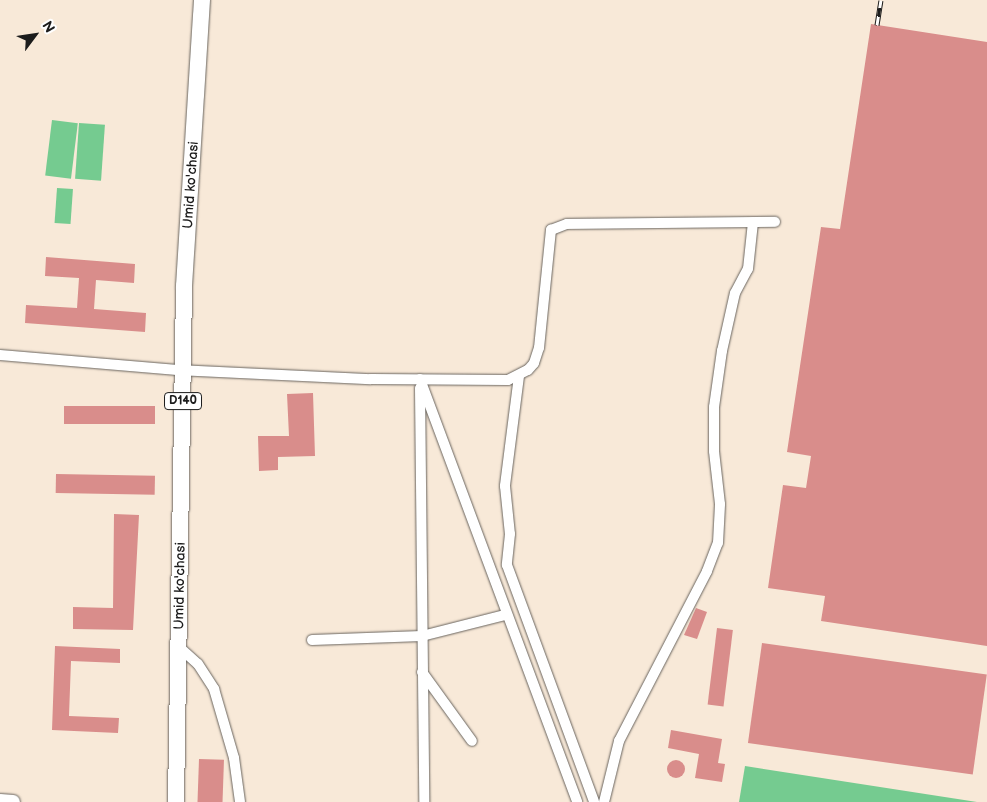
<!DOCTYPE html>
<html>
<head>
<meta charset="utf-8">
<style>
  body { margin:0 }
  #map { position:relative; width:987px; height:802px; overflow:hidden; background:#f8e9d8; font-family:"Balsamiq Sans",sans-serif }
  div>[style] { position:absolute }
  .green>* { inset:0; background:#75cb90; transform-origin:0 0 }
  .building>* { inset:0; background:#d98d8b; transform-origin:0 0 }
  .round { border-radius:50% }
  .roads { filter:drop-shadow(0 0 1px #69645e) drop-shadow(0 0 1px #69645e) }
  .street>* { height:10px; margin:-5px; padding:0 5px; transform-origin:5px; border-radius:5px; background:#fff }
  .secondary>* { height:14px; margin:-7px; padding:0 7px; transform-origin:7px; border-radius:7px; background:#fff }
  .primary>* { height:16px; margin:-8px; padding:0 8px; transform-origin:8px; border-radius:8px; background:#fff }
  .rail>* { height:5px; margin-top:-2.5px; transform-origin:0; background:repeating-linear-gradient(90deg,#fff 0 9px,#1c1c1c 0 18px); box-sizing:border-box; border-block:1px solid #1c1c1c }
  span { translate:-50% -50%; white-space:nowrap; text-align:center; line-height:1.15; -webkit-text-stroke:4px #fff; paint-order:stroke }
  .shield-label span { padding:1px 4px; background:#fff; border:1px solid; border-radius:4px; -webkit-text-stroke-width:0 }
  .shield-label { font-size:12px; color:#1c1c1c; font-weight:700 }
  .street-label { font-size:14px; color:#1c1c1c }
  .north { position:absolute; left:10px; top:10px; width:50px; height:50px; -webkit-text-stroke:4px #fff; paint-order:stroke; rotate:59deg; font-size:14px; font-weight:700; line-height:20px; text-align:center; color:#1c1c1c }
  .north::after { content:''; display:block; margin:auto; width:18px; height:22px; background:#1c1c1c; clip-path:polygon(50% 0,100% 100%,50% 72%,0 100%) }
</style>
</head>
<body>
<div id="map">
  <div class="green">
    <i style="left:52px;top:120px;width:26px;height:56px;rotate:7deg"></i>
    <i style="left:79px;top:123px;width:26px;height:56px;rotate:4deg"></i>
    <i style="left:57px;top:188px;width:16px;height:35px;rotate:4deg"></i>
    <i style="clip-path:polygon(745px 766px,977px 802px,739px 802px)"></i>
  </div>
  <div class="building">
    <i style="clip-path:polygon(871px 24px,987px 42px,987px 646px,821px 621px,825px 596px,768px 588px,783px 485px,806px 488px,811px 456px,787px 452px,821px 227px,840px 229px)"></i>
    <i style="clip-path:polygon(46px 257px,135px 264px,134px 283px,96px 280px,94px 309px,146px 313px,145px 332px,25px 323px,26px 305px,77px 308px,79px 278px,45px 276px)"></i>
    <i style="clip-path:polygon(313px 393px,315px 456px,278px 457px,278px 470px,259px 471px,258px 436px,289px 436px,287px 394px)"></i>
    <i style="left:64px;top:406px;width:91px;height:18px"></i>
    <i style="left:56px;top:474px;width:99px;height:19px;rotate:1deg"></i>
    <i style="clip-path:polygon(114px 514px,139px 515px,133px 630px,73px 629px,73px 607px,113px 608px)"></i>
    <i style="clip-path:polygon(696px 608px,707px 612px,697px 639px,684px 635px)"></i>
    <i style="left:717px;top:628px;width:16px;height:77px;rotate:7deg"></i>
    <i style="left:762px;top:643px;width:227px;height:101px;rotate:8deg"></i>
    <i style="clip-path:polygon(55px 646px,120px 649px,120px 663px,71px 661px,69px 716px,119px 718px,118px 733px,52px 730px)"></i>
    <i style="clip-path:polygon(671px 730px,722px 739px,718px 763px,725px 764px,722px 782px,695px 778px,699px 754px,668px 748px)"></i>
    <i style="left:199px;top:759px;width:25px;height:43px;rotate:2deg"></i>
    <i class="round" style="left:667px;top:760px;width:18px;height:18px"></i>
  </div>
  <div class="roads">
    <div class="street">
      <i style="left:0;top:355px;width:178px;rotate:4.8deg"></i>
      <i style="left:177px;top:370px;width:194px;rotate:2.7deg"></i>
      <i style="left:371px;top:379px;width:137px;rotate:0.4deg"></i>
      <i style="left:508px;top:380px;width:22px;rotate:-27deg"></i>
      <i style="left:528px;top:370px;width:9px;rotate:-49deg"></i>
      <i style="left:534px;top:363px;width:16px;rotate:-72deg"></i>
      <i style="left:539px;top:348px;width:119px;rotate:-84.2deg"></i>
      <i style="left:551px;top:230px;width:17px;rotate:-21deg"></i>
      <i style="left:567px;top:224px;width:208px;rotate:-0.6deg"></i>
      <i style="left:519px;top:376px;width:111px;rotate:97.3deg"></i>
      <i style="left:505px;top:486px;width:48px;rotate:84.1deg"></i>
      <i style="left:510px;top:534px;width:31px;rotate:96deg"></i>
      <i style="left:507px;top:565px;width:252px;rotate:69.8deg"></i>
      <i style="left:420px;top:379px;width:451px;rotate:69.6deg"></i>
      <i style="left:420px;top:388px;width:414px;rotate:89.4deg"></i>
      <i style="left:312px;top:640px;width:110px;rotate:-2.1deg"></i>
      <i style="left:422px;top:636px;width:86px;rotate:-14.2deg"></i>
      <i style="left:179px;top:647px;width:25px;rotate:42deg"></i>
      <i style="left:198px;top:664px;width:30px;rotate:57deg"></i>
      <i style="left:214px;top:689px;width:72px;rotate:73.8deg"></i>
      <i style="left:234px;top:758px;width:44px;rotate:82.2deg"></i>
      <i style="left:422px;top:672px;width:85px;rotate:54.1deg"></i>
      <i style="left:604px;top:802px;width:63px;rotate:-76.2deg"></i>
      <i style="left:619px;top:741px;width:191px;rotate:-62.6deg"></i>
      <i style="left:707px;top:571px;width:30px;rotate:-69deg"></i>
      <i style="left:718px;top:543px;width:39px;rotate:-87deg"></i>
      <i style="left:720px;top:504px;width:53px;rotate:-96.5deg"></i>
      <i style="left:714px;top:451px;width:44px;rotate:-90deg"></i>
      <i style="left:714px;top:407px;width:57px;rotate:-81.9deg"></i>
      <i style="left:722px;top:351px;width:59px;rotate:-77.4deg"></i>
      <i style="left:735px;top:293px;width:27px;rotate:-62deg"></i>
      <i style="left:748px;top:269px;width:47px;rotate:-83.9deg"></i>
    </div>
    <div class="secondary">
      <i style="left:0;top:801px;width:13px;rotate:4deg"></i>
    </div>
    <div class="primary">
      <i style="left:176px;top:802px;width:516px;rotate:-89.11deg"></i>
      <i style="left:184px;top:286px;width:287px;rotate:-86.4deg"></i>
    </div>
  </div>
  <div class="rail">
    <i style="left:877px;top:25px;width:25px;rotate:-81deg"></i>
  </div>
  <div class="shield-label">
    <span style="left:183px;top:401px">D140</span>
  </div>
  <div class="street-label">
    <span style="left:191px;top:185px;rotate:-86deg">Umid ko'chasi</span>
    <span style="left:180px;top:586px;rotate:-89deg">Umid ko'chasi</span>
  </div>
  <div class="north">N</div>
</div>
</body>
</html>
